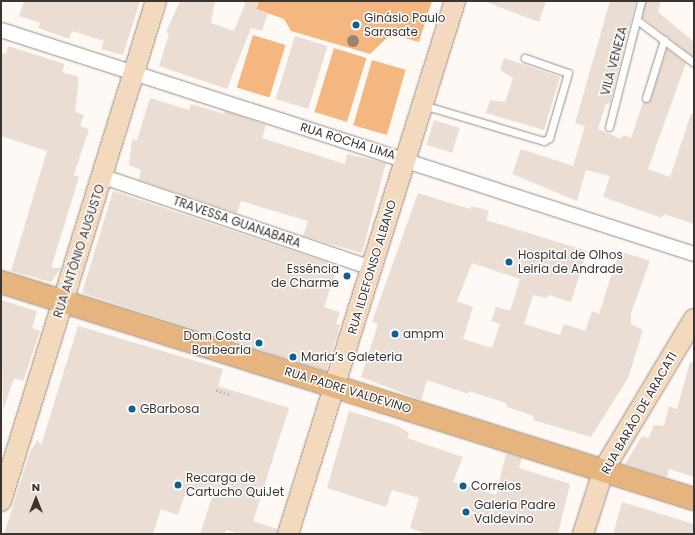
<!DOCTYPE html>
<html>
<head>
<meta charset="utf-8">
<style>
  body { margin:0 }
  #map { position:relative; width:695px; height:535px; overflow:hidden; background:#fef9f4; font-family:Poppins,sans-serif }
  div>[style] { position:absolute }
  .green>* { inset:0; background:#f5b780; transform-origin:0 0 }
  .building>* { inset:0; background:#eaddd3; transform-origin:0 0 }
  .path>* { height:2.5px; margin-top:-1.25px; transform-origin:0; background:repeating-linear-gradient(90deg,#c2bdb8 0 2px,transparent 0 4px) }
  .roads { filter:drop-shadow(0 0 1px #998d83) drop-shadow(0 0 1px #998d83) }
  .lane>* { height:7px; margin:-3.5px; padding:0 3.5px; transform-origin:3.5px; border-radius:3.5px; background:#fff }
  .street>* { height:14px; margin:-7px; padding:0 7px; transform-origin:7px; border-radius:7px; background:#fff }
  .secondary>* { height:20px; margin:-10px; padding:0 10px; transform-origin:10px; border-radius:10px; background:#f3dabf }
  .primary>* { height:22px; margin:-11px; padding:0 11px; transform-origin:11px; border-radius:11px; background:#e6b57f }
  .trees>* { width:12px; height:12px; margin:-6px; border-radius:50%; background:#988571 }
  .dots>* { width:11px; height:11px; translate:-50% -50%; box-sizing:border-box; border:2px solid #fff; border-radius:50% }
  span { translate:-50% -50%; white-space:nowrap; text-align:center; line-height:1.15; -webkit-text-stroke:3px #fff; paint-order:stroke }
  .poi-label { font-size:12px; color:#393430 }
  .left { translate:0 -50%; text-align:left }
  .right { translate:-100% -50%; text-align:right }
  .street-label { font-size:12px; color:#393430 }
  .frame { position:absolute; inset:0; border:2px solid #393430; pointer-events:none }
  .north { position:absolute; left:16px; top:479px; width:40px; height:40px; -webkit-text-stroke:3px #fff; paint-order:stroke; rotate:0deg; font-size:11px; font-weight:700; line-height:16px; text-align:center; color:#393430 }
  .north::after { content:''; display:block; margin:auto; width:14px; height:18px; background:#393430; clip-path:polygon(50% 0,100% 100%,50% 72%,0 100%) }
</style>
</head>
<body>
<div id="map">
  <div class="green">
    <i style="clip-path:polygon(259px 1px,432px 1px,419px 42px,391px 34px,370px 54px,291px 31px,284px 19px,256px 9px)"></i>
    <i style="left:253px;top:35px;width:34px;height:55px;rotate:17deg"></i>
    <i style="left:334px;top:48px;width:34px;height:67px;rotate:17deg"></i>
    <i style="left:372px;top:60px;width:35px;height:68px;rotate:16deg"></i>
  </div>
  <div class="building">
    <i style="clip-path:polygon(24px 1px,140px 1px,123px 55px,101px 49px,104px 41px,72px 31px,69px 39px,38px 28px,40px 23px,19px 16px)"></i>
    <i style="clip-path:polygon(180px 1px,215px 1px,211px 23px,234px 31px,246px 1px,259px 1px,256px 9px,268px 13px,262px 31px,251px 28px,227px 89px,159px 66px,169px 34px,166px 32px)"></i>
    <i style="clip-path:polygon(483px 1px,546px 1px,539px 22px)"></i>
    <i style="clip-path:polygon(610px 1px,636px 1px,610px 103px,606px 104px,598px 129px,621px 139px,623px 135px,631px 138px,643px 102px,651px 99px,667px 49px,686px 63px,648px 169px,670px 177px,691px 114px,694px 114px,694px 224px,664px 214px,662px 218px,603px 197px,610px 176px,586px 170px,577px 201px,512px 174px,521px 149px,573px 166px,585px 126px,575px 123px)"></i>
    <i style="clip-path:polygon(646px 1px,661px 1px,658px 12px,694px 42px,694px 57px,642px 17px)"></i>
    <i style="left:295px;top:36px;width:34px;height:66px;rotate:17deg"></i>
    <i style="clip-path:polygon(8px 46px,65px 64px,62px 72px,77px 76px,79px 80px,75px 112px,84px 115px,80px 126px,89px 129px,74px 175px,79px 177px,51px 268px,61px 268px,51px 282px,11px 271px,47px 151px,1px 136px,1px 52px,6px 54px)"></i>
    <i style="clip-path:polygon(504px 58px,560px 77px,544px 130px,486px 113px,490px 100px,505px 102px,513px 78px,500px 70px)"></i>
    <i style="clip-path:polygon(150px 98px,189px 110px,191px 104px,224px 114px,225px 111px,266px 125px,262px 138px,345px 164px,347px 154px,386px 163px,362px 253px,303px 236px,308px 221px,241px 201px,237px 213px,139px 180px,141px 170px,129px 165px,132px 139px,137px 140px)"></i>
    <i style="left:434px;top:120px;width:27px;height:26px;rotate:17deg"></i>
    <i style="clip-path:polygon(113px 191px,338px 266px,324px 307px,340px 312px,336px 324px,340px 325px,326px 371px,82px 293px)"></i>
    <i style="clip-path:polygon(evenodd,418px 193px,470px 209px,471px 206px,483px 209px,489px 211px,486px 220px,587px 251px,571px 302px,548px 295px,547px 298px,533px 295px,524px 324px,550px 332px,560px 335px,564px 324px,585px 331px,592px 311px,599px 314px,619px 251px,650px 261px,631px 313px,631px 324px,643px 330px,628px 378px,591px 437px,533px 420px,534px 416px,507px 407px,506px 403px,469px 391px,468px 394px,427px 380px,421px 400px,361px 377px,378px 324px,372px 322px,374px 316px,418px 193px,472px 263px,520px 279px,510px 311px,496px 307px,491px 321px,500px 324px,492px 348px,463px 339px,473px 307px,457px 301px,472px 263px)"></i>
    <i style="clip-path:polygon(1px 300px,37px 311px,32px 328px,40px 331px,23px 381px,14px 378px,3px 410px)"></i>
    <i style="clip-path:polygon(78px 326px,223px 369px,218px 386px,289px 408px,253px 521px,278px 529px,277px 534px,240px 534px,226px 530px,225px 534px,200px 534px,213px 494px,188px 486px,178px 515px,161px 509px,153px 534px,4px 534px,30px 452px,37px 440px,41px 445px)"></i>
    <i style="clip-path:polygon(690px 362px,694px 363px,694px 477px,669px 469px,667px 477px,625px 464px,642px 436px,649px 438px,654px 425px,664px 426px,669px 406px,677px 409px)"></i>
    <i style="clip-path:polygon(349px 411px,398px 426px,409px 433px,407px 438px,463px 457px,453px 482px,496px 495px,506px 454px,522px 458px,519px 468px,570px 484px,558px 534px,426px 534px,410px 528px,419px 498px,392px 490px,386px 507px,327px 488px)"></i>
    <i style="clip-path:polygon(622px 502px,694px 524px,694px 534px,613px 534px)"></i>
  </div>
  <div class="path">
    <i style="left:216px;top:390px;width:16px;rotate:18deg"></i>
  </div>
  <div class="roads">
    <div class="lane">
      <i style="left:637px;top:20px;width:71px;rotate:37deg"></i>
      <i style="left:646px;top:98px;width:61px;rotate:-72.8deg"></i>
      <i style="left:423px;top:105px;width:126px;rotate:16.6deg"></i>
      <i style="left:544px;top:141px;width:6px;rotate:-31deg"></i>
      <i style="left:549px;top:138px;width:68px;rotate:-73.7deg"></i>
      <i style="left:568px;top:73px;width:46px;rotate:-160.8deg"></i>
      <i style="left:609px;top:127px;width:130px;rotate:-75.7deg"></i>
    </div>
    <div class="street">
      <i style="left:1px;top:30px;width:728px;rotate:17.91deg"></i>
      <i style="left:104px;top:177px;width:282px;rotate:18.8deg"></i>
    </div>
    <div class="secondary">
      <i style="left:1px;top:501px;width:523px;rotate:-72.78deg"></i>
      <i style="left:288px;top:534px;width:559px;rotate:-72.6deg"></i>
      <i style="left:583px;top:534px;width:68px;rotate:-72.1deg"></i>
      <i style="left:604px;top:469px;width:175px;rotate:-59deg"></i>
    </div>
    <div class="primary">
      <i style="left:1px;top:282px;width:726px;rotate:17.39deg"></i>
    </div>
  </div>
  <div class="trees">
    <i style="left:353px;top:41px"></i>
  </div>
  <div class="dots">
    <i style="left:356px;top:25px;background:#0d6193"></i>
    <i style="left:509px;top:262px;background:#0d6193"></i>
    <i style="left:347px;top:276px;background:#0d6193"></i>
    <i style="left:395px;top:334px;background:#0d6193"></i>
    <i style="left:259px;top:343px;background:#0d6193"></i>
    <i style="left:293px;top:357px;background:#0d6193"></i>
    <i style="left:132px;top:409px;background:#0d6193"></i>
    <i style="left:178px;top:485px;background:#0d6193"></i>
    <i style="left:463px;top:486px;background:#0d6193"></i>
    <i style="left:466px;top:512px;background:#0d6193"></i>
  </div>
  <div class="poi-label">
    <span class="left" style="left:364px;top:25px">Ginásio Paulo<br>Sarasate</span>
    <span class="left" style="left:518px;top:262px">Hospital de Olhos<br>Leiria de Andrade</span>
    <span class="right" style="left:339px;top:276px">Essência<br>de Charme</span>
    <span class="left" style="left:403px;top:334px">ampm</span>
    <span class="right" style="left:251px;top:343px">Dom Costa<br>Barbearia</span>
    <span class="left" style="left:301px;top:357px">Maria’s Galeteria</span>
    <span class="left" style="left:140px;top:409px">GBarbosa</span>
    <span class="left" style="left:186px;top:485px">Recarga de<br>Cartucho QuiJet</span>
    <span class="left" style="left:471px;top:486px">Correios</span>
    <span class="left" style="left:474px;top:512px">Galeria Padre<br>Valdevino</span>
  </div>
  <div class="street-label">
    <span style="left:614px;top:61px;rotate:-75deg">VILA VENEZA</span>
    <span style="left:348px;top:141px;rotate:17deg">RUA ROCHA LIMA</span>
    <span style="left:237px;top:222px;rotate:19deg">TRAVESSA GUANABARA</span>
    <span style="left:79px;top:251px;rotate:-72deg">RUA ANTÔNIO AUGUSTO</span>
    <span style="left:372px;top:267px;rotate:-73deg">RUA ILDEFONSO ALBANO</span>
    <span style="left:348px;top:390px;rotate:17deg">RUA PADRE VALDEVINO</span>
    <span style="left:639px;top:413px;rotate:-60deg">RUA BARÃO DE ARACATI</span>
  </div>
  <div class="frame"></div>
  <div class="north">N</div>
</div>
</body>
</html>
